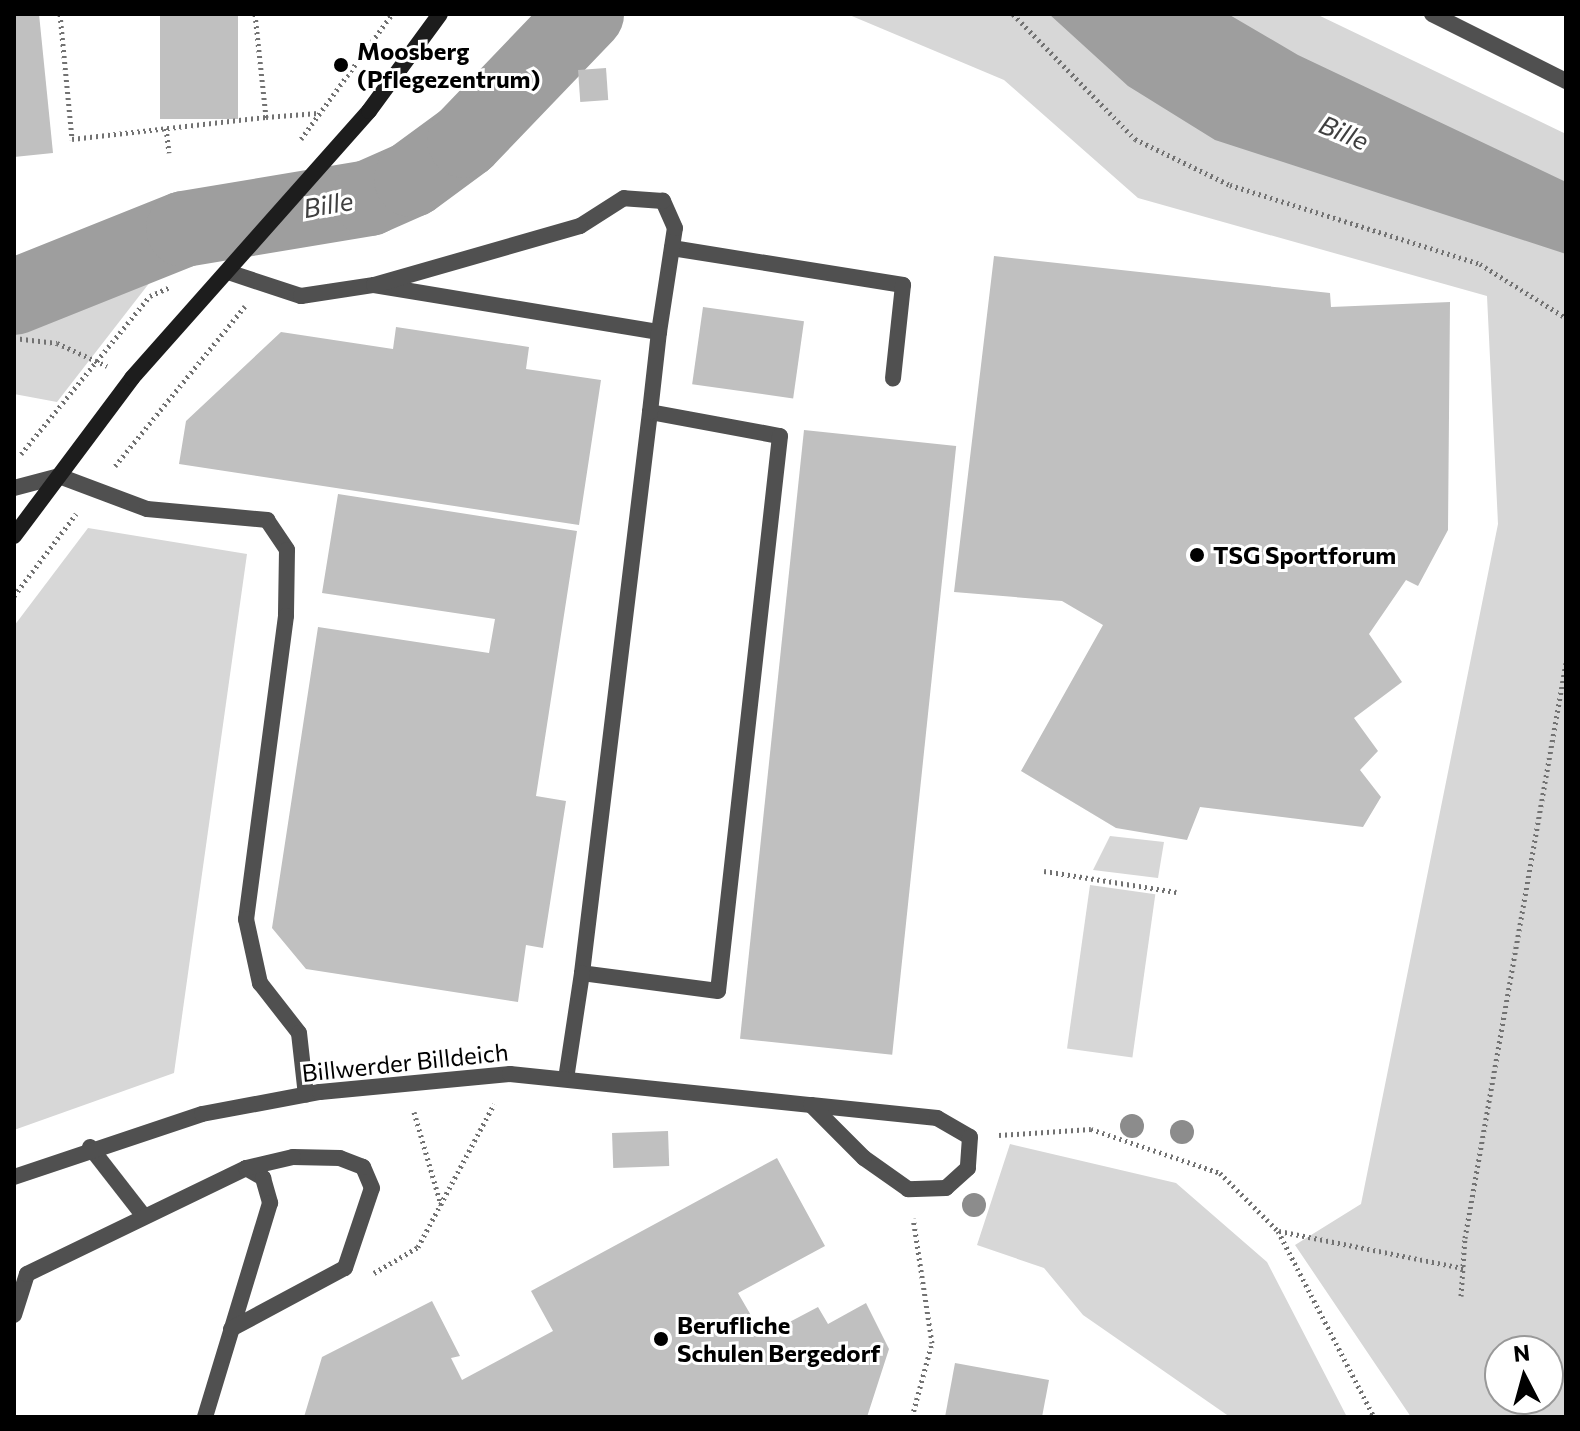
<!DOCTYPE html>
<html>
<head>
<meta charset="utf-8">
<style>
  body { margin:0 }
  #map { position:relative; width:1580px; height:1431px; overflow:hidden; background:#fff; font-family:Commissioner,sans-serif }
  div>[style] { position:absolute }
  .green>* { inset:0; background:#d7d7d7; transform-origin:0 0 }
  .water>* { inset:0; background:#9e9e9e }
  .river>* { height:76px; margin:-38px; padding:0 38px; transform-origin:38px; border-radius:38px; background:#9e9e9e }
  .building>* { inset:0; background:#c0c0c0; transform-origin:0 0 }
  .path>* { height:5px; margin-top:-2.5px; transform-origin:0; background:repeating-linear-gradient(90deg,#727272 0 2px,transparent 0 6px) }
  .lane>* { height:16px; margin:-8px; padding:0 8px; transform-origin:8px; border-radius:8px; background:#505050 }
  .street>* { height:16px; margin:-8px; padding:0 8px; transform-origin:8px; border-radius:8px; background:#505050 }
  .secondary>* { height:16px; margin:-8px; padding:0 8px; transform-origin:8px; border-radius:8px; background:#1d1d1d }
  .trees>* { width:24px; height:24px; margin:-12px; border-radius:50%; background:#8c8c8c }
  .dots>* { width:22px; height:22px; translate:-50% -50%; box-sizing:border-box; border:4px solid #fff; border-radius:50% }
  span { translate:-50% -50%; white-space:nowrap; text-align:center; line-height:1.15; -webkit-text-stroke:6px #fff; paint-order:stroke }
  .poi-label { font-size:24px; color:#000; font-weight:700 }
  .left { translate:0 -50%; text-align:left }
  .street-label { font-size:24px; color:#000 }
  .water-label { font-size:26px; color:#3f3f3f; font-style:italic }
  .frame { position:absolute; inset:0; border:16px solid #000; pointer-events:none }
  .north { position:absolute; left:1484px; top:1335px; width:80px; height:80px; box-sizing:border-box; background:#fff; border:2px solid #999; border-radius:50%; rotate:354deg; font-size:22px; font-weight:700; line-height:32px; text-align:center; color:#000 }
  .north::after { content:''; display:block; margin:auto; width:28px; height:36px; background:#000; clip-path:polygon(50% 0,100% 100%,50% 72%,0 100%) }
</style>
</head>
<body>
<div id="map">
  <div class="green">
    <i style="clip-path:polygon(evenodd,847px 14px,1316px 14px,1566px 134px,1566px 1417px,1411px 1417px,1295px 1245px,1361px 1204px,1498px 524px,1487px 296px,1138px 198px,1004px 80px,847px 14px,1500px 1351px,1548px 1351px,1548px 1399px,1500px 1399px,1500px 1351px)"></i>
    <i style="clip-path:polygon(185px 237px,57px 402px,14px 394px,14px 287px)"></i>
    <i style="clip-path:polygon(88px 528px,247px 554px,174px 1073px,14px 1130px,14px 626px)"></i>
    <i style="clip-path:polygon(1110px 836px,1164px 842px,1158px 878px,1093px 870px)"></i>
    <i style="left:1090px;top:885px;width:66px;height:165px;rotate:8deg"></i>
    <i style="clip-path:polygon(1010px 1144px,1176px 1183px,1267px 1262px,1347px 1417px,1230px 1417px,1083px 1315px,1044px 1268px,977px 1245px)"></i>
  </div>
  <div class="water">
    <i style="clip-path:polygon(1049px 14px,1228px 14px,1298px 55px,1566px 182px,1566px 254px,1215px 140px,1128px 86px)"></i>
  </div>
  <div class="river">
    <i style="left:14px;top:297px;width:183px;rotate:-21.8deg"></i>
    <i style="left:184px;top:229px;width:188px;rotate:-9.5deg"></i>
    <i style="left:369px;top:198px;width:47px;rotate:-23.8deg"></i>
    <i style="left:412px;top:179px;width:66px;rotate:-36.3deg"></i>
    <i style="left:465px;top:140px;width:175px;rotate:-46.2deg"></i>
  </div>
  <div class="building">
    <i style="clip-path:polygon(14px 14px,39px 14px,53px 153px,14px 157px)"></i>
    <i style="left:160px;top:14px;width:78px;height:105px"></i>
    <i style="left:606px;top:68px;width:32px;height:28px;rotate:86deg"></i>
    <i style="clip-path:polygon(994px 256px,1330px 293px,1331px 307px,1450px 302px,1448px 530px,1418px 586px,1406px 580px,1369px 634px,1402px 682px,1354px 718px,1378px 751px,1360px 770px,1381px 797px,1363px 827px,1200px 807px,1187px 840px,1116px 828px,1021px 771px,1103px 625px,1062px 601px,954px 592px)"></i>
    <i style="left:703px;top:307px;width:102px;height:78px;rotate:8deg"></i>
    <i style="clip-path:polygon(396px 327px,529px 347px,526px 369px,601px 380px,579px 525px,179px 464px,186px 421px,281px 332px,393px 349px)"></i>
    <i style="left:804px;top:430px;width:153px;height:612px;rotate:6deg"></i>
    <i style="clip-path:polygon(338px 494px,577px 531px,536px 796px,566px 801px,543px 948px,526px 945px,518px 1002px,306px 969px,272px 928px,318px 627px,489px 653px,495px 619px,322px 593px)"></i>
    <i style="left:668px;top:1131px;width:35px;height:56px;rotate:88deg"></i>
    <i style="clip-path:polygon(777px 1158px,825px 1246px,738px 1293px,763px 1336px,818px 1307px,828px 1324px,866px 1303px,889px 1349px,867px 1417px,304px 1417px,322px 1357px,432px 1301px,460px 1356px,451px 1358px,462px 1380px,553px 1331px,531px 1291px)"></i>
    <i style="clip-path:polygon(955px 1363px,1049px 1380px,1042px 1417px,945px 1417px)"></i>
  </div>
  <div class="path">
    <i style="left:60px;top:14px;width:126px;rotate:84.5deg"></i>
    <i style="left:72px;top:139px;width:195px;rotate:-6.5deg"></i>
    <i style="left:255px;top:14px;width:104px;rotate:83.9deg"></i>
    <i style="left:266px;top:117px;width:52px;rotate:-4.4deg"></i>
    <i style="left:1013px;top:14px;width:175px;rotate:45.7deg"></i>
    <i style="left:1135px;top:139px;width:106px;rotate:25.8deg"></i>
    <i style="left:1230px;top:185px;width:262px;rotate:17.5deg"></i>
    <i style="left:1480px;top:264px;width:102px;rotate:32.1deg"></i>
    <i style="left:166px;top:128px;width:25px;rotate:83deg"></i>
    <i style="left:301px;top:139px;width:155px;rotate:-53.9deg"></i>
    <i style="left:14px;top:338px;width:43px;rotate:6.6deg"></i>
    <i style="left:57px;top:343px;width:55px;rotate:24.7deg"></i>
    <i style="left:21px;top:454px;width:204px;rotate:-50.8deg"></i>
    <i style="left:150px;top:296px;width:22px;rotate:-24deg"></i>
    <i style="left:115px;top:466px;width:206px;rotate:-50.9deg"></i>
    <i style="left:14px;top:596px;width:103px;rotate:-52.9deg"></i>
    <i style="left:1044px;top:871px;width:134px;rotate:9deg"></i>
    <i style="left:414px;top:1112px;width:97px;rotate:73.8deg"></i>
    <i style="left:999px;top:1135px;width:92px;rotate:-3.7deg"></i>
    <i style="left:1091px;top:1129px;width:136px;rotate:18.8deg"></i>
    <i style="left:1220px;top:1173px;width:82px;rotate:45deg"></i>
    <i style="left:1278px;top:1231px;width:209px;rotate:62.7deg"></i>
    <i style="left:1279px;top:1231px;width:188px;rotate:11.4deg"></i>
    <i style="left:374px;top:1273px;width:51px;rotate:-30.6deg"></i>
    <i style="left:418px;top:1247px;width:162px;rotate:-62deg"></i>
    <i style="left:1461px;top:1296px;width:58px;rotate:-86.1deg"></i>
    <i style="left:1465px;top:1238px;width:584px;rotate:-80.04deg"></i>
    <i style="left:912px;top:1417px;width:77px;rotate:-74.9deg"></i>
    <i style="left:932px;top:1343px;width:126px;rotate:-98.6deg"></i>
  </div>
  <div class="lane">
    <i style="left:672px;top:248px;width:234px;rotate:9.1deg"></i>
    <i style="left:903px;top:285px;width:94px;rotate:96.1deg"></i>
    <i style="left:228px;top:272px;width:77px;rotate:18.2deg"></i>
    <i style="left:301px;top:296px;width:74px;rotate:-8.6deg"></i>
    <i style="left:374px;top:285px;width:289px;rotate:9.4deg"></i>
    <i style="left:659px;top:332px;width:105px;rotate:-81.3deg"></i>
    <i style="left:675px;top:228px;width:30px;rotate:-114deg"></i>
    <i style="left:663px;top:201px;width:39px;rotate:-176deg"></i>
    <i style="left:624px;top:198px;width:52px;rotate:147.5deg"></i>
    <i style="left:580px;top:226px;width:214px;rotate:164deg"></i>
    <i style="left:650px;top:412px;width:132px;rotate:10.5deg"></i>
    <i style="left:780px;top:436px;width:558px;rotate:96.37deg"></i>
    <i style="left:718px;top:991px;width:137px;rotate:-172.5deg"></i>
    <i style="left:582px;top:973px;width:565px;rotate:-83.09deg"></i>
    <i style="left:650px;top:412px;width:81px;rotate:-83.6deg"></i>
    <i style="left:14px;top:488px;width:47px;rotate:-14.9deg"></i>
    <i style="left:59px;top:476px;width:94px;rotate:20.6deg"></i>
    <i style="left:147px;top:509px;width:121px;rotate:5.2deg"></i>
    <i style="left:267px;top:520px;width:36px;rotate:56deg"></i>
    <i style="left:287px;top:550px;width:66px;rotate:90.9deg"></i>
    <i style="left:286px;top:616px;width:306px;rotate:97.5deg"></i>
    <i style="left:246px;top:919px;width:66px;rotate:77.7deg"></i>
    <i style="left:260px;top:983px;width:63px;rotate:52deg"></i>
    <i style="left:299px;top:1033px;width:62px;rotate:83.6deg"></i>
    <i style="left:566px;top:1079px;width:107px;rotate:-81.4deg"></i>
    <i style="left:90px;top:1147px;width:86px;rotate:52.1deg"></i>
    <i style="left:14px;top:1315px;width:43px;rotate:-72.4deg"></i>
    <i style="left:27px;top:1274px;width:243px;rotate:-25.8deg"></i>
    <i style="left:246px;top:1168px;width:20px;rotate:30deg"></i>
    <i style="left:263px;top:1178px;width:26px;rotate:74deg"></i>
    <i style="left:270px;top:1203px;width:224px;rotate:106.9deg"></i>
    <i style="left:231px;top:1329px;width:129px;rotate:-28.2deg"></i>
    <i style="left:345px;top:1268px;width:84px;rotate:-71.4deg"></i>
    <i style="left:372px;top:1188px;width:23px;rotate:-113deg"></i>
    <i style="left:363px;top:1167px;width:25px;rotate:-159deg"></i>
    <i style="left:340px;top:1158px;width:47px;rotate:-178.8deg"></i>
    <i style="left:293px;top:1157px;width:48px;rotate:166.8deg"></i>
  </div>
  <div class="street">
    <i style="left:1432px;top:14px;width:150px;rotate:26.6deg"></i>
    <i style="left:14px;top:1177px;width:198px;rotate:-18.5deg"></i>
    <i style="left:202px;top:1114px;width:120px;rotate:-10.6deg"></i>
    <i style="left:320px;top:1092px;width:191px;rotate:-5.4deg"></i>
    <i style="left:510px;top:1074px;width:303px;rotate:5.9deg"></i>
    <i style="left:811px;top:1105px;width:127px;rotate:5.9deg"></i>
    <i style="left:937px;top:1118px;width:38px;rotate:30deg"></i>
    <i style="left:970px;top:1137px;width:31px;rotate:94deg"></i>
    <i style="left:968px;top:1168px;width:30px;rotate:138deg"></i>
    <i style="left:946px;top:1188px;width:38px;rotate:178deg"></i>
    <i style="left:908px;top:1189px;width:54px;rotate:-144.8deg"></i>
    <i style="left:864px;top:1158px;width:75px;rotate:-135deg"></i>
  </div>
  <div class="secondary">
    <i style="left:14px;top:536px;width:197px;rotate:-53.2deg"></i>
    <i style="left:132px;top:378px;width:357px;rotate:-48.4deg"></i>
    <i style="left:369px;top:111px;width:120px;rotate:-53.8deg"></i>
  </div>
  <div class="trees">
    <i style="left:1132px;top:1126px"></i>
    <i style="left:1182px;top:1132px"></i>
    <i style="left:974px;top:1205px"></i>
  </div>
  <div class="dots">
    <i style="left:341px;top:65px;background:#000"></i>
    <i style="left:1197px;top:555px;background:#000"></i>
    <i style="left:661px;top:1339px;background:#000"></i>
  </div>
  <div class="poi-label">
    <span class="left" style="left:357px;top:65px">Moosberg<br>(Pflegezentrum)</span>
    <span class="left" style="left:1213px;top:555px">TSG Sportforum</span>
    <span class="left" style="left:677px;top:1339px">Berufliche<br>Schulen Bergedorf</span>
  </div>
  <div class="street-label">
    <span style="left:405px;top:1062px;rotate:-6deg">Billwerder Billdeich</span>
  </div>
  <div class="water-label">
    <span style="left:1344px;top:132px;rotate:23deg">Bille</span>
    <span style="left:328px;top:204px;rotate:-10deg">Bille</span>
  </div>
  <div class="frame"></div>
  <div class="north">N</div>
</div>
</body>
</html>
